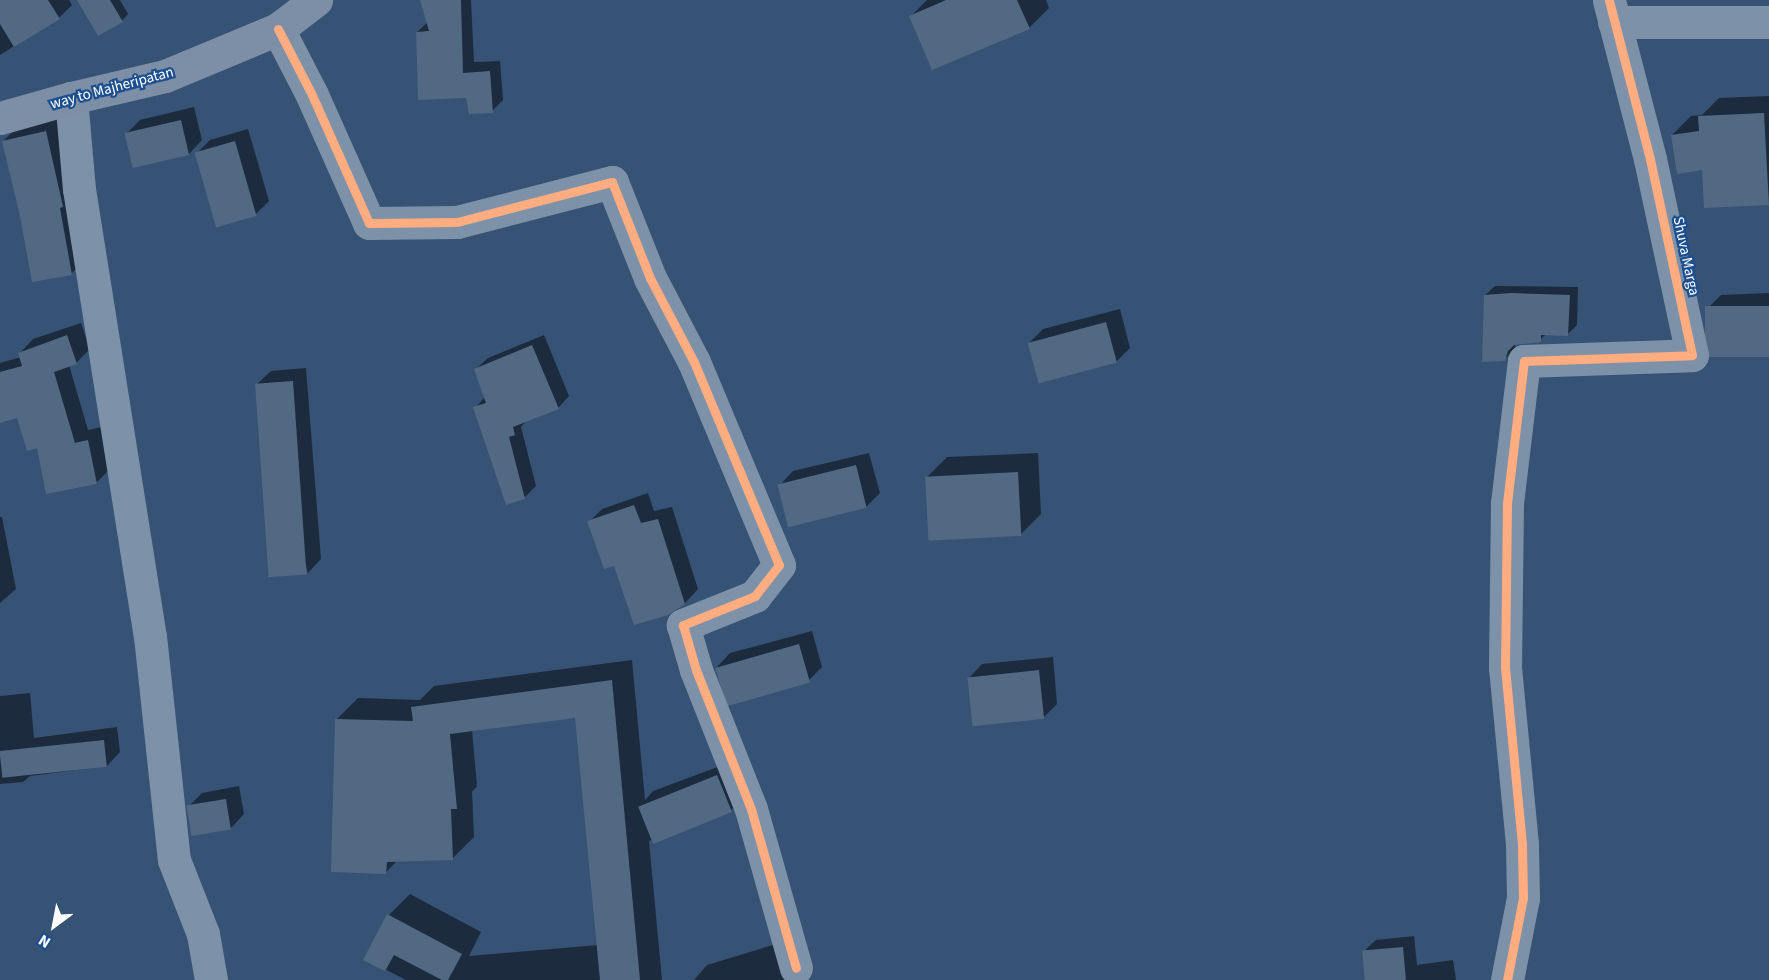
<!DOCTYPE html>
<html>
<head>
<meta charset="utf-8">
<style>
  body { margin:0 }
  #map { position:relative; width:1769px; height:980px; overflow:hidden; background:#365274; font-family:"Source Sans 3",sans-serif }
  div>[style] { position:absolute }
  .shadow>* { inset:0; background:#0007 }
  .building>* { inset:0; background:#526984; transform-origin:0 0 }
  .minor>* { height:33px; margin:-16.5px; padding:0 16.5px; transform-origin:16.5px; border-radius:16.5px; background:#7d92a8 }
  .major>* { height:33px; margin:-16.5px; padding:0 16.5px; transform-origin:16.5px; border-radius:16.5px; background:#7d8ea7 }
  .cycleway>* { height:9px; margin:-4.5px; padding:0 4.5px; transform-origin:4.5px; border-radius:4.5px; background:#ffac80 }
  span { translate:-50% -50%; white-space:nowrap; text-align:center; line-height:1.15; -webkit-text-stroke:4.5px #1b4f8f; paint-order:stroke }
  .street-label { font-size:15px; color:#fff }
  .north { position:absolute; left:24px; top:896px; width:60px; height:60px; -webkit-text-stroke:4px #1b4f8f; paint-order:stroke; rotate:212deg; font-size:16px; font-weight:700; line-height:24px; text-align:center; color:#fff }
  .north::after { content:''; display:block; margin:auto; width:21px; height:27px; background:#fff; clip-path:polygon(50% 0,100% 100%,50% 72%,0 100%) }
</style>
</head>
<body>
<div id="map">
  <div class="shadow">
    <i style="clip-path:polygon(0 0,69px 0,72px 5px,59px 18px,0 55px)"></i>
    <i style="clip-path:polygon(88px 0,120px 0,128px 14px,122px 21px)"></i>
    <i style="clip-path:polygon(421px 0,471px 0,474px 62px,500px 61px,503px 100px,492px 111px,467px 96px,417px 32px,428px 22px)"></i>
    <i style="clip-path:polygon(927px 0,1046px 0,1049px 8px,1029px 28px,911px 16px)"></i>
    <i style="clip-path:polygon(1769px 96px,1769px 203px,1705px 207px,1703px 168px,1672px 135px,1691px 116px,1702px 115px,1719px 98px)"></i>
    <i style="clip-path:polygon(194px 107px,202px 140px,189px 154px,126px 134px,140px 120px)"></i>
    <i style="clip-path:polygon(60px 118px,85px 260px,71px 274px,3px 141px,17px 128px)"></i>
    <i style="clip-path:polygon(248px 129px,269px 201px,256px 214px,197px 153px,210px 140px)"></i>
    <i style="clip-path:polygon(1495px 286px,1578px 287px,1577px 325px,1568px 334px,1547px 333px,1540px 340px,1516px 343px,1514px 350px,1504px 360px,1485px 295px)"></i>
    <i style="clip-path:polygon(1769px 293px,1769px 354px,1707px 309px,1721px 295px)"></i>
    <i style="clip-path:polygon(1120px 309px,1130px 348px,1116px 362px,1029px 343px,1043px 329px)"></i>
    <i style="clip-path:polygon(81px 323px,90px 349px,76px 363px,69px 365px,88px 430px,102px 427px,110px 469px,96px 483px,38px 447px,18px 417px,0 421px,0 363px,21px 357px,20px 353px,33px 339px)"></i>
    <i style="clip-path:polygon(544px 335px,569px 396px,558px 408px,526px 421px,521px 427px,536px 486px,525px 497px,475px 408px,485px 397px,476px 369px,488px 358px)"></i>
    <i style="clip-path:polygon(306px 368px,321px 559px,308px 573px,257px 384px,271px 371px)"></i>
    <i style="clip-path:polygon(869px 453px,880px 493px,866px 507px,780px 485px,793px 471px)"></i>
    <i style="clip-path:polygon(1038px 453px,1041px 514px,1021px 534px,927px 477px,947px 457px)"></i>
    <i style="clip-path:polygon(648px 493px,654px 511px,672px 507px,698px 589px,685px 603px,615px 564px,589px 522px,602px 509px)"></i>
    <i style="clip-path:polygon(0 517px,2px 517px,16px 589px,0 603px)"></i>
    <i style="clip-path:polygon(812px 631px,822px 667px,809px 680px,717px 667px,730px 653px)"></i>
    <i style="clip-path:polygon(1053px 657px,1057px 704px,1043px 718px,969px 678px,982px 664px)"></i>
    <i style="clip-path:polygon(632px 660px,645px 800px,653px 791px,731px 762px,745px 797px,731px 810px,649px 841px,662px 980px,406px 980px,365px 959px,389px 915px,410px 894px,481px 932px,469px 956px,598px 945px,577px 716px,472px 730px,477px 786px,472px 792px,474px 837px,453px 858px,398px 860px,386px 872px,337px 719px,358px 698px,420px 700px,434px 686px)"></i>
    <i style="clip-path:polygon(30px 693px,34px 738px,117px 727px,120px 752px,107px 766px,30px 776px,23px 782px,0 784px,0 696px)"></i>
    <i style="clip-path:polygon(239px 786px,244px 814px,231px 828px,189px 806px,202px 793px)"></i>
    <i style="clip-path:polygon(1414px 936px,1417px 965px,1453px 960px,1456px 980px,1367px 980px,1364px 951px,1376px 940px)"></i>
    <i style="clip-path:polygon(786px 941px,791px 980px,694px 980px,707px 965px)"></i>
  </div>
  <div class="building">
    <i style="clip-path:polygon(0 0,48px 0,60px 19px,14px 47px,0 24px)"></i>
    <i style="clip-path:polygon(77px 0,110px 0,123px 22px,98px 36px)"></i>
    <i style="clip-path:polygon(420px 0,461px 0,463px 73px,490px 71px,493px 113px,469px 114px,466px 98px,418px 100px,416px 32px,429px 31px)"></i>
    <i style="clip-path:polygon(946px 0,1017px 0,1030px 29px,932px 70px,909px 16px)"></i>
    <i style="clip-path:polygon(1764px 113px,1769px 205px,1704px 208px,1702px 170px,1677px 174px,1671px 135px,1699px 131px,1698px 116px)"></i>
    <i style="left:181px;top:120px;width:36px;height:58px;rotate:77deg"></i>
    <i style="clip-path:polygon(46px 131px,62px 202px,63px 207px,60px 208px,72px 275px,32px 282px,20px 216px,2px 141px)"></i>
    <i style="left:235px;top:141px;width:78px;height:42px;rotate:74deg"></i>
    <i style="clip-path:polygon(1511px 293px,1570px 295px,1568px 336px,1541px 335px,1541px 342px,1514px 345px,1508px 351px,1505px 361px,1482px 362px,1484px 295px)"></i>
    <i style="left:1769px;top:306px;width:51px;height:64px;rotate:90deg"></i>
    <i style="left:1106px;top:322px;width:42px;height:81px;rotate:75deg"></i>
    <i style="clip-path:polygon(67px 335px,77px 364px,54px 372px,75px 443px,88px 440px,97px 484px,46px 494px,37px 448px,27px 451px,17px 418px,0 423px,0 372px,22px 366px,18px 353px)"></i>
    <i style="clip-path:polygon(532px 345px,559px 409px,513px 427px,515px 435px,509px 437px,525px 499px,506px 505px,473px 407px,486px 403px,474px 369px)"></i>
    <i style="left:293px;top:381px;width:194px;height:38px;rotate:86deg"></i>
    <i style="left:856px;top:465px;width:44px;height:81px;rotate:76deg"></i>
    <i style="left:1018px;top:472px;width:64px;height:93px;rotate:87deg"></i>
    <i style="clip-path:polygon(634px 505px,641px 523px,658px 519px,685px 604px,668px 615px,634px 625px,614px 566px,604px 569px,587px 521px)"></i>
    <i style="left:799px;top:644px;width:40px;height:87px;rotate:74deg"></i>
    <i style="left:1039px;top:670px;width:49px;height:72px;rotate:84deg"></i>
    <i style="clip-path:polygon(612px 680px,640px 980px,600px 980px,575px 718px,450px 734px,457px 809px,451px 809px,453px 860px,387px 862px,386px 874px,331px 872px,335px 719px,413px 721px,411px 707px)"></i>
    <i style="left:104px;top:740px;width:27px;height:105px;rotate:84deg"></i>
    <i style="left:717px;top:775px;width:40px;height:85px;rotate:68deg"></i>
    <i style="left:226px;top:799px;width:31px;height:40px;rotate:81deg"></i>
    <i style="clip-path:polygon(387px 914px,462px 954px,448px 980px,442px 980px,394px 955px,385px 971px,363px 960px)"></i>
    <i style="left:1403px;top:947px;width:33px;height:41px;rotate:85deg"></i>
  </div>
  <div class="minor">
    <i style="left:1614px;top:22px;width:155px"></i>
    <i style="left:278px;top:29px;width:74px;rotate:62.7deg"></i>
    <i style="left:312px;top:95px;width:140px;rotate:66deg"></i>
    <i style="left:369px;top:223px;width:88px;rotate:-0.7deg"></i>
    <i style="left:457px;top:222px;width:160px;rotate:-14.5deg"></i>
    <i style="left:612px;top:182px;width:103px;rotate:68.4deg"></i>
    <i style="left:650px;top:278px;width:95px;rotate:62.4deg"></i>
    <i style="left:694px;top:362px;width:220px;rotate:67.3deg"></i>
    <i style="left:779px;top:565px;width:39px;rotate:128deg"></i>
    <i style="left:755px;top:596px;width:78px;rotate:158.1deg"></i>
    <i style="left:683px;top:625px;width:47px;rotate:73.9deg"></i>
    <i style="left:696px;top:670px;width:149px;rotate:68.4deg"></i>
    <i style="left:751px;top:809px;width:165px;rotate:74.2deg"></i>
    <i style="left:71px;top:98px;width:91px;rotate:85deg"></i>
    <i style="left:79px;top:189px;width:453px;rotate:81deg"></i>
    <i style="left:150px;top:636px;width:225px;rotate:83.9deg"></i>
    <i style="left:174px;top:860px;width:79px;rotate:68.6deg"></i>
    <i style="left:203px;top:934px;width:47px;rotate:80.1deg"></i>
    <i style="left:1507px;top:980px;width:84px;rotate:-79deg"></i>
    <i style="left:1523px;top:898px;width:54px;rotate:-91.1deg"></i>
    <i style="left:1522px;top:844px;width:178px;rotate:-95.5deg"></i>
    <i style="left:1505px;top:667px;width:164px;rotate:-89.3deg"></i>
    <i style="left:1507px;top:503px;width:143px;rotate:-83.2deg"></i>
    <i style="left:1524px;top:361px;width:168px;rotate:-2deg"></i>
    <i style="left:1692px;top:355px;width:200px;rotate:-102.1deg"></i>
    <i style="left:1650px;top:159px;width:164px;rotate:-104.5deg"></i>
  </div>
  <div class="major">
    <i style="left:0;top:118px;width:74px;rotate:-15.7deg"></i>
    <i style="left:71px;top:98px;width:97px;rotate:-13.2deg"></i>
    <i style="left:165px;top:76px;width:122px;rotate:-22.6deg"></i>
    <i style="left:278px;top:29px;width:48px;rotate:-37.3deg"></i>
  </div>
  <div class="cycleway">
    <i style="left:278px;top:29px;width:74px;rotate:62.7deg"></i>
    <i style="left:312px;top:95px;width:140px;rotate:66deg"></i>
    <i style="left:369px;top:223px;width:88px;rotate:-0.7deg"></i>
    <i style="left:457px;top:222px;width:160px;rotate:-14.5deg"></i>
    <i style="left:612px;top:182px;width:103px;rotate:68.4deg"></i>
    <i style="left:650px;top:278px;width:95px;rotate:62.4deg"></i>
    <i style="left:694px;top:362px;width:220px;rotate:67.3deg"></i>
    <i style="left:779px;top:565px;width:39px;rotate:128deg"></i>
    <i style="left:755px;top:596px;width:78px;rotate:158.1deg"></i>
    <i style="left:683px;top:625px;width:47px;rotate:73.9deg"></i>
    <i style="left:696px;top:670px;width:149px;rotate:68.4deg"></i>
    <i style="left:751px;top:809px;width:165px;rotate:74.2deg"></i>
    <i style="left:1507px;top:980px;width:84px;rotate:-79deg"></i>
    <i style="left:1523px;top:898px;width:54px;rotate:-91.1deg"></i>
    <i style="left:1522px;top:844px;width:178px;rotate:-95.5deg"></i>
    <i style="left:1505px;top:667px;width:164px;rotate:-89.3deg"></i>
    <i style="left:1507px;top:503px;width:143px;rotate:-83.2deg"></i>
    <i style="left:1524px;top:361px;width:168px;rotate:-2deg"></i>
    <i style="left:1692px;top:355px;width:200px;rotate:-102.1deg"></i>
    <i style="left:1650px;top:159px;width:164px;rotate:-104.5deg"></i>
  </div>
  <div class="street-label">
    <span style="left:112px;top:88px;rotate:-15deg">way to Majheripatan</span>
    <span style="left:1686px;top:256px;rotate:78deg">Shuva Marga</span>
  </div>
  <div class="north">N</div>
</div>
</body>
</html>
